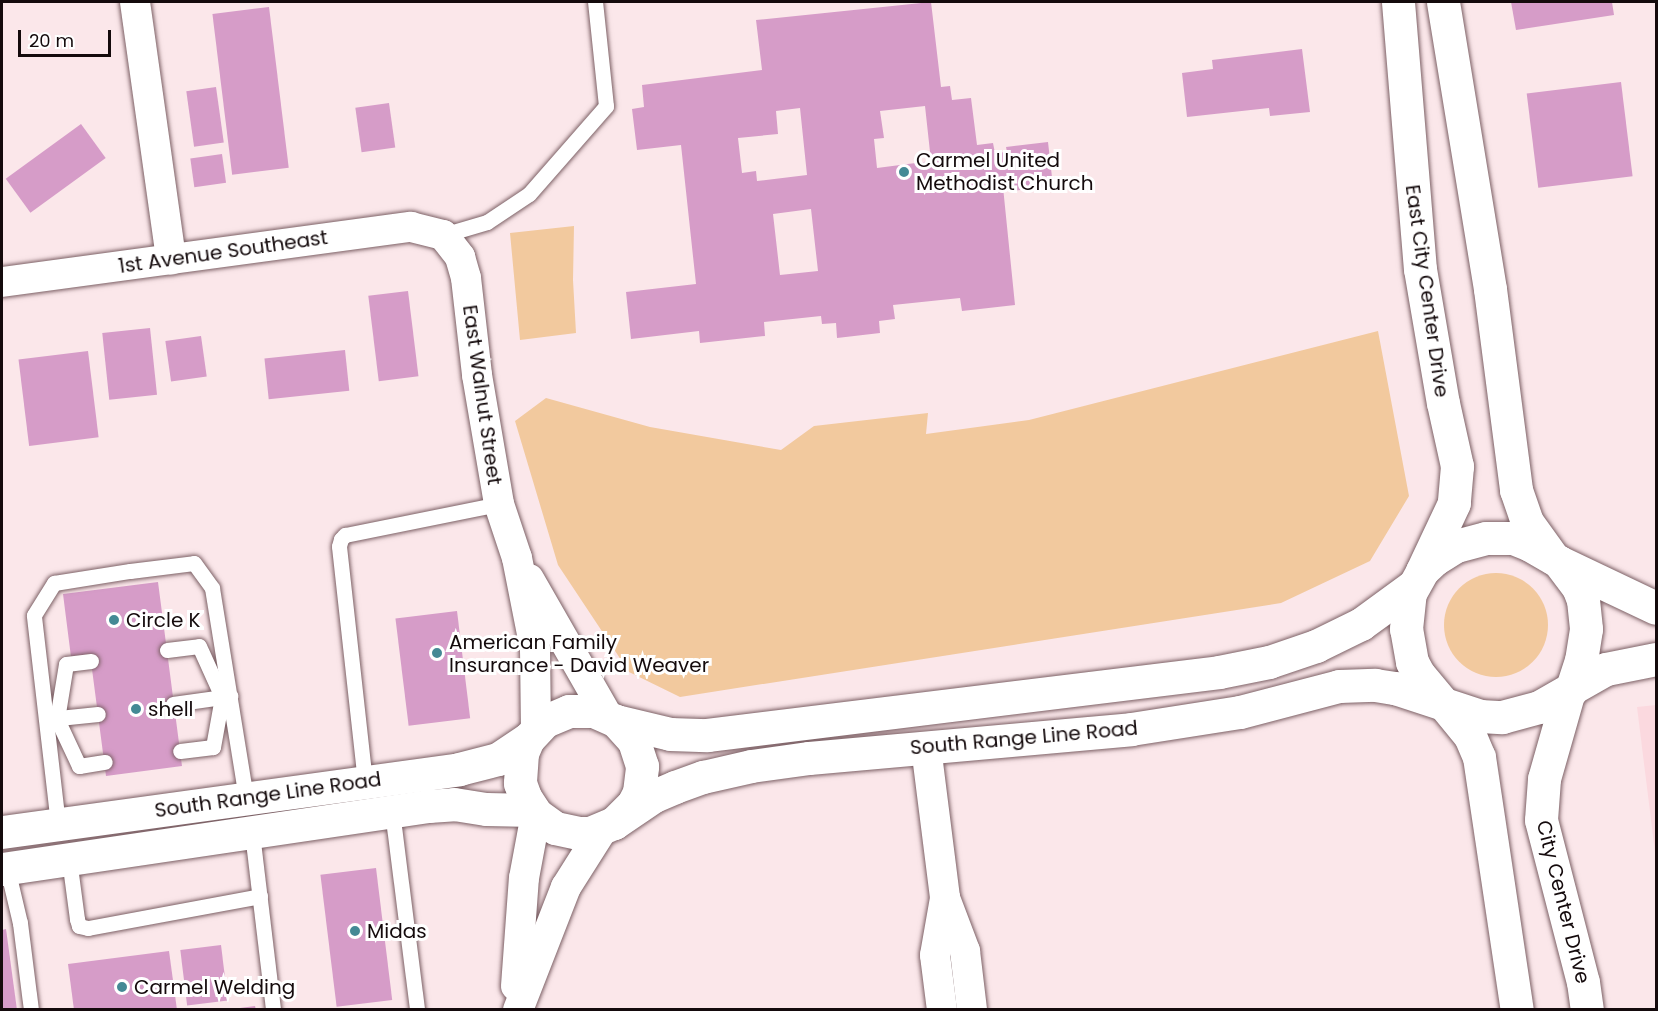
<!DOCTYPE html>
<html>
<head>
<meta charset="utf-8">
<style>
  body { margin:0 }
  #map { position:relative; width:1658px; height:1011px; overflow:hidden; background:#fbe7ea; font-family:Poppins,sans-serif }
  div>[style] { position:absolute }
  .built>* { inset:0; background:#fbd9df }
  .green>* { inset:0; background:#f2c99e }
  .round { border-radius:50% }
  .building>* { inset:0; background:#d69cc8; transform-origin:0 0 }
  .roads { filter:drop-shadow(0 0 2px #7c6065) drop-shadow(0 0 2px #7c6065) }
  .service>* { height:15px; margin:-7.5px; padding:0 7.5px; transform-origin:7.5px; border-radius:7.5px; background:#fff }
  .minor>* { height:30px; margin:-15px; padding:0 15px; transform-origin:15px; border-radius:15px; background:#fff }
  .tertiary>* { height:33px; margin:-16.5px; padding:0 16.5px; transform-origin:16.5px; border-radius:16.5px; background:#fff }
  .secondary>* { height:33px; margin:-16.5px; padding:0 16.5px; transform-origin:16.5px; border-radius:16.5px; background:#fff }
  .dots>* { width:16px; height:16px; translate:-50% -50%; box-sizing:border-box; border:3px solid #fff; border-radius:50% }
  span { translate:-50% -50%; white-space:nowrap; text-align:center; line-height:1.15; -webkit-text-stroke:6px #fff; paint-order:stroke }
  .poi-label { font-size:20px; color:#140a0c }
  .left { translate:0 -50%; text-align:left }
  .street-label { font-size:20px; color:#140a0c }
  .frame { position:absolute; inset:0; border:3px solid #140a0c; pointer-events:none }
  .scale { position:absolute; left:18px; top:30px; width:93px; height:27px; box-sizing:border-box; border:3px solid #140a0c; border-top:0; padding-left:8px; font-size:18px; line-height:21px; white-space:nowrap; color:#140a0c; -webkit-text-stroke:4px #fff; paint-order:stroke }
</style>
</head>
<body>
<div id="map">
  <div class="built">
    <i style="clip-path:polygon(1656px 705px,1656px 860px,1637px 707px)"></i>
  </div>
  <div class="green">
    <i style="clip-path:polygon(574px 226px,573px 280px,576px 333px,520px 340px,510px 233px)"></i>
    <i style="clip-path:polygon(1378px 331px,1409px 496px,1370px 561px,1281px 603px,680px 697px,629px 672px,558px 565px,515px 421px,546px 398px,650px 427px,781px 450px,814px 426px,928px 413px,926px 434px,1029px 420px)"></i>
    <i class="round" style="left:1444px;top:573px;width:104px;height:104px"></i>
  </div>
  <div class="building">
    <i style="clip-path:polygon(evenodd,931px 2px,941px 87px,950px 86px,952px 100px,971px 98px,977px 145px,993px 143px,995px 153px,1007px 152px,1006px 147px,1048px 142px,1053px 186px,1011px 191px,1011px 186px,1003px 187px,1015px 305px,962px 311px,960px 298px,893px 305px,895px 319px,879px 321px,880px 333px,837px 338px,836px 323px,822px 324px,821px 316px,764px 322px,765px 336px,700px 343px,699px 331px,631px 339px,626px 292px,696px 284px,681px 145px,637px 150px,632px 109px,644px 107px,642px 85px,762px 70px,756px 20px,931px 2px,925px 106px,931px 161px,877px 168px,874px 139px,884px 138px,880px 111px,925px 106px,931px 2px,800px 108px,807px 175px,757px 181px,756px 171px,742px 173px,738px 138px,778px 134px,776px 111px,800px 108px,931px 2px,811px 209px,818px 271px,780px 275px,773px 214px,811px 209px)"></i>
    <i style="clip-path:polygon(1511px 2px,1612px 2px,1614px 15px,1516px 30px)"></i>
    <i style="left:269px;top:7px;width:162px;height:57px;rotate:83deg"></i>
    <i style="clip-path:polygon(1302px 49px,1310px 112px,1270px 116px,1269px 108px,1187px 117px,1182px 73px,1213px 69px,1212px 60px)"></i>
    <i style="left:1621px;top:82px;width:95px;height:95px;rotate:83deg"></i>
    <i style="left:216px;top:87px;width:56px;height:30px;rotate:82deg"></i>
    <i style="left:389px;top:103px;width:45px;height:34px;rotate:82deg"></i>
    <i style="left:81px;top:124px;width:42px;height:93px;rotate:54deg"></i>
    <i style="left:222px;top:154px;width:29px;height:32px;rotate:82deg"></i>
    <i style="left:408px;top:291px;width:86px;height:40px;rotate:83deg"></i>
    <i style="left:150px;top:328px;width:67px;height:48px;rotate:84deg"></i>
    <i style="left:201px;top:336px;width:41px;height:36px;rotate:82deg"></i>
    <i style="left:345px;top:350px;width:41px;height:81px;rotate:84deg"></i>
    <i style="left:88px;top:351px;width:87px;height:70px;rotate:83deg"></i>
    <i style="clip-path:polygon(158px 582px,182px 766px,106px 776px,90px 654px,71px 657px,63px 594px)"></i>
    <i style="left:457px;top:611px;width:108px;height:62px;rotate:83deg"></i>
    <i style="left:376px;top:868px;width:133px;height:56px;rotate:83deg"></i>
    <i style="clip-path:polygon(6px 929px,17px 1010px,2px 1010px,2px 930px)"></i>
    <i style="left:221px;top:945px;width:56px;height:41px;rotate:83deg"></i>
    <i style="clip-path:polygon(169px 951px,177px 1010px,74px 1010px,68px 964px)"></i>
    <i style="clip-path:polygon(255px 1006px,256px 1010px,240px 1010px,240px 1008px)"></i>
  </div>
  <div class="roads">
    <div class="service">
      <i style="left:443px;top:235px;width:46px;rotate:-16.5deg"></i>
      <i style="left:487px;top:222px;width:50px;rotate:-33.7deg"></i>
      <i style="left:529px;top:194px;width:117px;rotate:-48.8deg"></i>
      <i style="left:606px;top:106px;width:105px;rotate:-96deg"></i>
      <i style="left:167px;top:650px;width:32px;rotate:-7deg"></i>
      <i style="left:199px;top:646px;width:56px;rotate:65.7deg"></i>
      <i style="left:222px;top:697px;width:51px;rotate:100.2deg"></i>
      <i style="left:213px;top:747px;width:33px;rotate:173deg"></i>
      <i style="left:91px;top:661px;width:25px;rotate:173deg"></i>
      <i style="left:66px;top:664px;width:56px;rotate:99.3deg"></i>
      <i style="left:57px;top:719px;width:52px;rotate:64.9deg"></i>
      <i style="left:79px;top:766px;width:26px;rotate:-9deg"></i>
      <i style="left:173px;top:704px;width:58px;rotate:-8deg"></i>
      <i style="left:49px;top:719px;width:49px;rotate:-5.8deg"></i>
      <i style="left:365px;top:782px;width:237px;rotate:-96.3deg"></i>
      <i style="left:339px;top:546px;width:7px;rotate:-74deg"></i>
      <i style="left:341px;top:539px;width:6px;rotate:-45deg"></i>
      <i style="left:345px;top:535px;width:157px;rotate:-11.4deg"></i>
      <i style="left:392px;top:811px;width:201px;rotate:82.8deg"></i>
      <i style="left:58px;top:824px;width:210px;rotate:-96.6deg"></i>
      <i style="left:34px;top:615px;width:38px;rotate:-58deg"></i>
      <i style="left:54px;top:583px;width:77px;rotate:-9deg"></i>
      <i style="left:130px;top:571px;width:64px;rotate:-7.1deg"></i>
      <i style="left:194px;top:563px;width:31px;rotate:54deg"></i>
      <i style="left:212px;top:588px;width:212px;rotate:80.8deg"></i>
      <i style="left:252px;top:833px;width:178px;rotate:83.2deg"></i>
      <i style="left:69px;top:859px;width:61px;rotate:82.4deg"></i>
      <i style="left:77px;top:919px;width:7px;rotate:74deg"></i>
      <i style="left:79px;top:926px;width:9px;rotate:13deg"></i>
      <i style="left:88px;top:928px;width:175px;rotate:-10.5deg"></i>
      <i style="left:7px;top:868px;width:57px;rotate:76.7deg"></i>
      <i style="left:20px;top:923px;width:88px;rotate:82.8deg"></i>
    </div>
    <div class="minor">
      <i style="left:135px;top:2px;width:260px;rotate:82deg"></i>
      <i style="left:2px;top:282px;width:413px;rotate:-7.7deg"></i>
      <i style="left:411px;top:227px;width:33px;rotate:14deg"></i>
      <i style="left:443px;top:235px;width:28px;rotate:52deg"></i>
      <i style="left:460px;top:257px;width:22px;rotate:74deg"></i>
      <i style="left:466px;top:278px;width:98px;rotate:83.5deg"></i>
      <i style="left:477px;top:375px;width:131px;rotate:80.3deg"></i>
      <i style="left:499px;top:504px;width:57px;rotate:71.6deg"></i>
      <i style="left:517px;top:558px;width:93px;rotate:78.8deg"></i>
      <i style="left:535px;top:649px;width:80px;rotate:89.3deg"></i>
      <i style="left:529px;top:579px;width:157px;rotate:60.2deg"></i>
      <i style="left:926px;top:747px;width:152px;rotate:82.8deg"></i>
      <i style="left:945px;top:898px;width:57px;rotate:69.3deg"></i>
      <i style="left:965px;top:951px;width:59px;rotate:83.2deg"></i>
      <i style="left:516px;top:986px;width:108px;rotate:-85.8deg"></i>
      <i style="left:524px;top:878px;width:65px;rotate:-79.4deg"></i>
      <i style="left:518px;top:1010px;width:132px;rotate:-68.7deg"></i>
      <i style="left:566px;top:887px;width:67px;rotate:-57.7deg"></i>
      <i style="left:942px;top:1010px;width:55px;rotate:-97.3deg"></i>
      <i style="left:935px;top:955px;width:58px;rotate:-80deg"></i>
    </div>
    <div class="tertiary">
      <i style="left:1398px;top:2px;width:268px;rotate:85.3deg"></i>
      <i style="left:1420px;top:269px;width:136px;rotate:80.3deg"></i>
      <i style="left:1443px;top:403px;width:65px;rotate:77.5deg"></i>
      <i style="left:1457px;top:466px;width:37px;rotate:95deg"></i>
      <i style="left:1454px;top:503px;width:75px;rotate:115.2deg"></i>
      <i style="left:1443px;top:2px;width:291px;rotate:80.7deg"></i>
      <i style="left:1490px;top:289px;width:203px;rotate:82.6deg"></i>
      <i style="left:1516px;top:490px;width:34px;rotate:71deg"></i>
      <i style="left:1527px;top:522px;width:44px;rotate:54.2deg"></i>
      <i style="left:1569px;top:691px;width:91px;rotate:105.9deg"></i>
      <i style="left:1544px;top:779px;width:41px;rotate:94.2deg"></i>
      <i style="left:1541px;top:820px;width:167px;rotate:75.5deg"></i>
      <i style="left:1583px;top:982px;width:28px;rotate:82deg"></i>
      <i style="left:1443px;top:703px;width:43px;rotate:50.7deg"></i>
      <i style="left:1470px;top:736px;width:23px;rotate:67deg"></i>
      <i style="left:1479px;top:757px;width:256px;rotate:81.5deg"></i>
    </div>
    <div class="secondary">
      <i style="left:1559px;top:562px;width:107px;rotate:25.4deg"></i>
      <i style="left:1442px;top:702px;width:35px;rotate:-130deg"></i>
      <i style="left:1419px;top:675px;width:15px;rotate:-118deg"></i>
      <i style="left:1412px;top:662px;width:34px;rotate:-100deg"></i>
      <i style="left:1406px;top:629px;width:36px;rotate:-84deg"></i>
      <i style="left:1410px;top:593px;width:25px;rotate:-61deg"></i>
      <i style="left:1422px;top:571px;width:18px;rotate:-43deg"></i>
      <i style="left:1435px;top:559px;width:25px;rotate:-32deg"></i>
      <i style="left:1456px;top:546px;width:31px;rotate:-15deg"></i>
      <i style="left:1486px;top:538px;width:27px"></i>
      <i style="left:1513px;top:538px;width:18px;rotate:22deg"></i>
      <i style="left:1530px;top:545px;width:34px;rotate:30deg"></i>
      <i style="left:1559px;top:562px;width:31px;rotate:53deg"></i>
      <i style="left:1578px;top:587px;width:14px;rotate:69deg"></i>
      <i style="left:1583px;top:600px;width:29px;rotate:84deg"></i>
      <i style="left:1586px;top:629px;width:31px;rotate:99deg"></i>
      <i style="left:1581px;top:660px;width:32px;rotate:108deg"></i>
      <i style="left:616px;top:721px;width:56px;rotate:13.5deg"></i>
      <i style="left:670px;top:734px;width:37px;rotate:2deg"></i>
      <i style="left:707px;top:735px;width:516px;rotate:-7.01deg"></i>
      <i style="left:1219px;top:672px;width:51px;rotate:-11.3deg"></i>
      <i style="left:1269px;top:662px;width:50px;rotate:-18.8deg"></i>
      <i style="left:1316px;top:646px;width:50px;rotate:-26.1deg"></i>
      <i style="left:1361px;top:624px;width:63px;rotate:-36deg"></i>
      <i style="left:614px;top:823px;width:27px;rotate:-45deg"></i>
      <i style="left:633px;top:804px;width:13px;rotate:-63deg"></i>
      <i style="left:639px;top:792px;width:26px;rotate:-83deg"></i>
      <i style="left:642px;top:766px;width:26px;rotate:-108deg"></i>
      <i style="left:634px;top:741px;width:27px;rotate:-132deg"></i>
      <i style="left:616px;top:721px;width:24px;rotate:-156deg"></i>
      <i style="left:594px;top:711px;width:25px;rotate:180deg"></i>
      <i style="left:569px;top:711px;width:26px;rotate:157deg"></i>
      <i style="left:545px;top:721px;width:25px;rotate:133deg"></i>
      <i style="left:528px;top:739px;width:15px;rotate:113deg"></i>
      <i style="left:522px;top:753px;width:30px;rotate:94deg"></i>
      <i style="left:520px;top:783px;width:15px;rotate:70deg"></i>
      <i style="left:525px;top:797px;width:20px;rotate:57deg"></i>
      <i style="left:536px;top:814px;width:24px;rotate:36deg"></i>
      <i style="left:555px;top:828px;width:24px;rotate:12deg"></i>
      <i style="left:578px;top:833px;width:12px"></i>
      <i style="left:590px;top:833px;width:26px;rotate:-23deg"></i>
      <i style="left:614px;top:823px;width:48px;rotate:-34deg"></i>
      <i style="left:654px;top:796px;width:23px;rotate:-23deg"></i>
      <i style="left:675px;top:787px;width:30px;rotate:-20deg"></i>
      <i style="left:703px;top:777px;width:49px;rotate:-12.9deg"></i>
      <i style="left:751px;top:766px;width:59px;rotate:-7.9deg"></i>
      <i style="left:809px;top:758px;width:323px;rotate:-5.1deg"></i>
      <i style="left:1131px;top:729px;width:110px;rotate:-8.9deg"></i>
      <i style="left:1240px;top:712px;width:102px;rotate:-14.7deg"></i>
      <i style="left:1339px;top:686px;width:36px;rotate:-2deg"></i>
      <i style="left:1375px;top:685px;width:20px;rotate:9deg"></i>
      <i style="left:1395px;top:688px;width:89px;rotate:18.2deg"></i>
      <i style="left:1480px;top:716px;width:22px;rotate:3deg"></i>
      <i style="left:1502px;top:717px;width:38px;rotate:-15deg"></i>
      <i style="left:1539px;top:707px;width:77px;rotate:-29.6deg"></i>
      <i style="left:1606px;top:669px;width:51px;rotate:-11.3deg"></i>
      <i style="left:2px;top:832px;width:461px;rotate:-7.8deg"></i>
      <i style="left:459px;top:769px;width:40px;rotate:-14.4deg"></i>
      <i style="left:498px;top:759px;width:36px;rotate:-34deg"></i>
      <i style="left:2px;top:869px;width:431px;rotate:-8.4deg"></i>
      <i style="left:428px;top:806px;width:26px;rotate:-4deg"></i>
      <i style="left:454px;top:804px;width:32px;rotate:9deg"></i>
      <i style="left:486px;top:809px;width:47px;rotate:1.2deg"></i>
    </div>
  </div>
  <div class="dots">
    <i style="left:904px;top:172px;background:#448995"></i>
    <i style="left:114px;top:620px;background:#448995"></i>
    <i style="left:437px;top:653px;background:#448995"></i>
    <i style="left:136px;top:709px;background:#448995"></i>
    <i style="left:355px;top:931px;background:#448995"></i>
    <i style="left:122px;top:987px;background:#448995"></i>
  </div>
  <div class="poi-label">
    <span class="left" style="left:916px;top:172px">Carmel United<br>Methodist Church</span>
    <span class="left" style="left:126px;top:620px">Circle K</span>
    <span class="left" style="left:449px;top:654px">American Family<br>Insurance - David Weaver</span>
    <span class="left" style="left:148px;top:709px">shell</span>
    <span class="left" style="left:367px;top:931px">Midas</span>
    <span class="left" style="left:134px;top:987px">Carmel Welding</span>
  </div>
  <div class="street-label">
    <span style="left:223px;top:252px;rotate:-8deg">1st Avenue Southeast</span>
    <span style="left:1427px;top:291px;rotate:82deg">East City Center Drive</span>
    <span style="left:482px;top:395px;rotate:82deg">East Walnut Street</span>
    <span style="left:1024px;top:738px;rotate:-5deg">South Range Line Road</span>
    <span style="left:268px;top:795px;rotate:-8deg">South Range Line Road</span>
    <span style="left:1563px;top:902px;rotate:76deg">City Center Drive</span>
  </div>
  <div class="frame"></div>
  <div class="scale">20 m</div>
</div>
</body>
</html>
